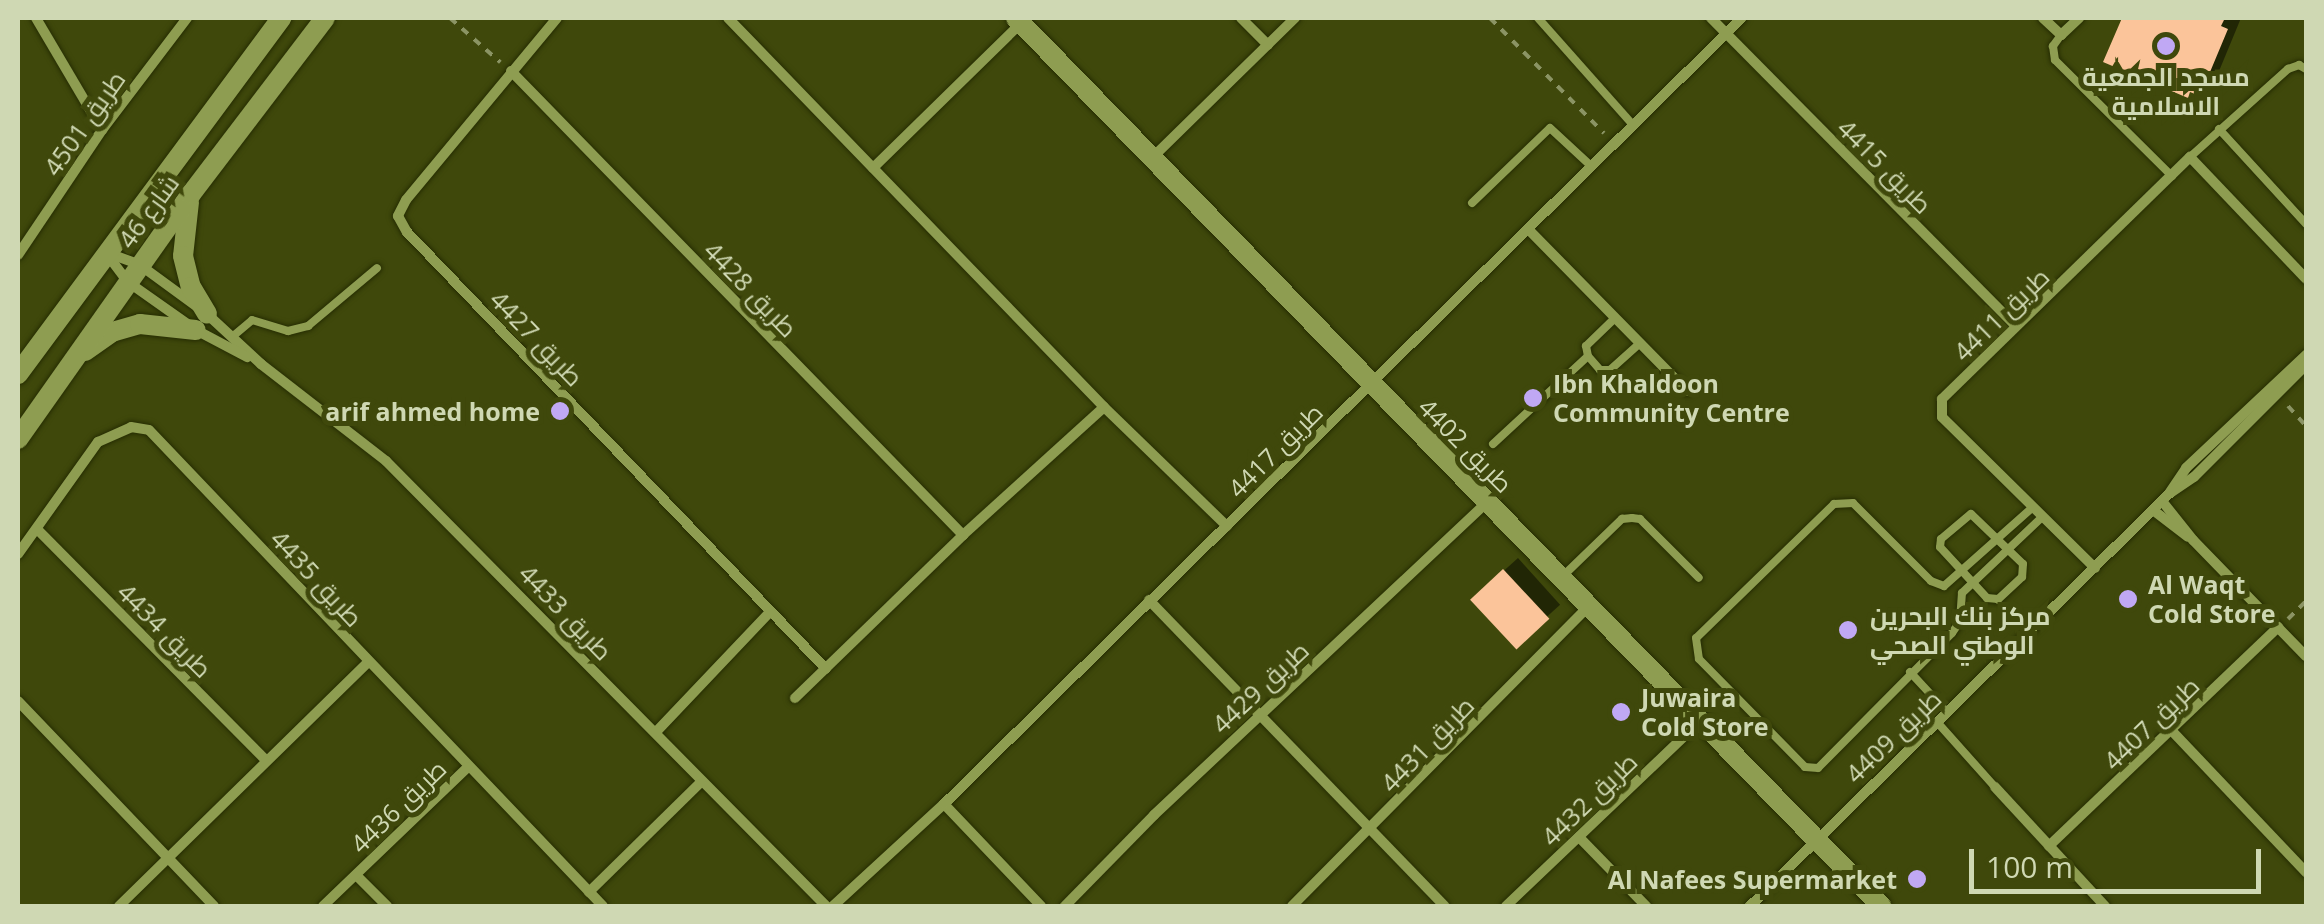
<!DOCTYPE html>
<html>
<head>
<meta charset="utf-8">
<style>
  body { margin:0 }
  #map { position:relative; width:2324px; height:924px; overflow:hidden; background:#3f480b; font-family:"Open Sans",Cairo,sans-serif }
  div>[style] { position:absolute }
  .shadow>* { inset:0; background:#0007; transform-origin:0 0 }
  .building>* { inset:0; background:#fbc49a; transform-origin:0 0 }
  .path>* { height:4px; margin-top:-2px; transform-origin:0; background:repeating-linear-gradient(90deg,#8b9464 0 8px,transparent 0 16px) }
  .roads { filter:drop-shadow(0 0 2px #262d03) drop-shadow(0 0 2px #262d03) }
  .lane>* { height:8px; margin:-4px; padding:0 4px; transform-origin:4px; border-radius:4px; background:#8e9d51 }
  .street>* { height:10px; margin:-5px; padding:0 5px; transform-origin:5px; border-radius:5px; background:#8e9d51 }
  .secondary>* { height:20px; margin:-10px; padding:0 10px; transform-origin:10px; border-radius:10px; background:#8e9d51 }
  .dots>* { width:28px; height:28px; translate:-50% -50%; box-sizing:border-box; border:5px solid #3f480b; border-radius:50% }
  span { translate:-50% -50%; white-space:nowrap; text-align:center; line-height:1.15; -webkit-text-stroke:10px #3f480b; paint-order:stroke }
  .poi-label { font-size:25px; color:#cfd8b3; font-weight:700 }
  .left { translate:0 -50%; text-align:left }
  .right { translate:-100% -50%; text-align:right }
  .street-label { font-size:25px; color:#cfd8b3 }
  .frame { position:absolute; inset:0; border:20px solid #cfd8b3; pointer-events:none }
  .scale { position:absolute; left:1969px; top:849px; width:292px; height:45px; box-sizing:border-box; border:5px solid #cfd8b3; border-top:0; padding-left:12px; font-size:30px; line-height:35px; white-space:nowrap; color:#cfd8b3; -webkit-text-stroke:8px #3f480b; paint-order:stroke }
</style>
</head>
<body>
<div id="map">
  <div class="shadow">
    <i style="clip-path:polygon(2124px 18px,2241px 18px,2217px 76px,2200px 93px,2192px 90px,2188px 95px,2106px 61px)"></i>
    <i style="left:1518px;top:558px;width:63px;height:62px;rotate:48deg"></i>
  </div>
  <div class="building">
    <i style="clip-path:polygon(2122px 18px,2225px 18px,2221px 26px,2228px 29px,2200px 96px,2190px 92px,2188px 98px,2103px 62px)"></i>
    <i style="left:1503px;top:569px;width:68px;height:45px;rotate:47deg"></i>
  </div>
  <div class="path">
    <i style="left:450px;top:18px;width:67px;rotate:41.3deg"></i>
    <i style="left:1490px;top:18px;width:162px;rotate:45.3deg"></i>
    <i style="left:2288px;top:406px;width:27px;rotate:48deg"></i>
    <i style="left:2288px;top:619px;width:25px;rotate:-45deg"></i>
  </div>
  <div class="roads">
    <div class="lane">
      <i style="left:1538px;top:18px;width:143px;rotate:48.4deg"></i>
      <i style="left:2061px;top:35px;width:14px;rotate:126deg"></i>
      <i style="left:2053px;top:46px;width:14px;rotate:82deg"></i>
      <i style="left:2055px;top:60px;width:165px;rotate:44.8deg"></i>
      <i style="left:2219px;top:129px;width:129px;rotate:47.5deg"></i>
      <i style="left:2190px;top:157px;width:132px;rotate:-41.9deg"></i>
      <i style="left:2288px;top:69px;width:12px;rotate:-20deg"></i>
      <i style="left:2299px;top:65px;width:8px;rotate:30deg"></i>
      <i style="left:1472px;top:203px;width:108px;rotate:-43.9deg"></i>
      <i style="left:1550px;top:128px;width:56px;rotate:42.8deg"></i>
      <i style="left:1614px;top:319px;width:39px;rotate:136deg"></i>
      <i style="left:1586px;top:346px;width:10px;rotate:79deg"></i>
      <i style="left:1588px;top:356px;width:18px;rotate:49deg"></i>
      <i style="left:1600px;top:370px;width:10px"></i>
      <i style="left:1610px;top:370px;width:39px;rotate:-42deg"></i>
      <i style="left:232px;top:337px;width:26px;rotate:-40deg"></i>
      <i style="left:252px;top:320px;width:38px;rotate:17deg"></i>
      <i style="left:288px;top:331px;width:21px;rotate:-14deg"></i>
      <i style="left:308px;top:326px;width:90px;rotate:-40deg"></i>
      <i style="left:1493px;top:444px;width:129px;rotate:-42.8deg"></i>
      <i style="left:2033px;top:507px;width:119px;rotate:138.4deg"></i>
      <i style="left:1944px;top:586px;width:14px;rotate:-159deg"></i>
      <i style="left:1931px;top:581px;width:110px;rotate:-135deg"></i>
      <i style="left:1853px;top:503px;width:19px;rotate:177deg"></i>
      <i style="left:1834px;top:504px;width:192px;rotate:135.8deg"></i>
      <i style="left:1696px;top:638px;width:21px;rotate:82deg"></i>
      <i style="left:1699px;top:659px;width:151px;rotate:45.5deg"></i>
      <i style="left:1805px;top:767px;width:13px;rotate:4deg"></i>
      <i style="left:1818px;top:768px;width:190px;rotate:-45.2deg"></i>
      <i style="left:1952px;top:633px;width:14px;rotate:-56deg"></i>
      <i style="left:1960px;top:621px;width:28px;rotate:-86deg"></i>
      <i style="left:1962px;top:593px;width:110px;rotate:-43.5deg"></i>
      <i style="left:1971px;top:514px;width:72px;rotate:43.9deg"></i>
      <i style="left:2023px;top:564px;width:13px;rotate:94deg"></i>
      <i style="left:2022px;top:577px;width:33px;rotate:137deg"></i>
      <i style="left:1998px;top:599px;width:11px;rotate:-175deg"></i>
      <i style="left:1987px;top:598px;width:69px;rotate:-132.7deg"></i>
      <i style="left:1940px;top:547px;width:8px;rotate:-83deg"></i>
      <i style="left:1941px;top:539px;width:39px;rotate:-40deg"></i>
      <i style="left:1564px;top:575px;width:81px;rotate:-44deg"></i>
      <i style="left:1622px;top:519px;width:10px;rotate:-6deg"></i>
      <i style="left:1632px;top:518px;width:8px;rotate:7deg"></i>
      <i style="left:1640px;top:519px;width:83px;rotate:45deg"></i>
      <i style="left:1910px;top:672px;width:54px;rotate:47.2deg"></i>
      <i style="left:1937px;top:722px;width:87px;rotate:48.3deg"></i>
    </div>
    <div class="street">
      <i style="left:36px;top:18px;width:130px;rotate:59.5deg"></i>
      <i style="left:557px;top:18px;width:236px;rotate:129.7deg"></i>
      <i style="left:406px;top:200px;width:18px;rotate:117deg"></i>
      <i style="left:398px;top:216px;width:18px;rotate:61deg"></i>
      <i style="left:407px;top:232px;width:605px;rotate:46.2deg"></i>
      <i style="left:728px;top:18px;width:541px;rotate:45.97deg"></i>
      <i style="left:1104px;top:407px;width:171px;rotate:44.1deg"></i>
      <i style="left:1241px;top:18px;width:38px;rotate:45deg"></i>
      <i style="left:1711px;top:18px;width:433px;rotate:45.3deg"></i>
      <i style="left:2043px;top:18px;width:25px;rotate:43deg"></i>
      <i style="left:2061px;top:35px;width:25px;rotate:-43deg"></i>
      <i style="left:511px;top:71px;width:648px;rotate:45.75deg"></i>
      <i style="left:1153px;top:157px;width:199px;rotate:-44.4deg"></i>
      <i style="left:873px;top:168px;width:207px;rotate:-44.4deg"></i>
      <i style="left:1528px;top:229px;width:227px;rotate:45.5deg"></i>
      <i style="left:105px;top:252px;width:37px;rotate:20deg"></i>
      <i style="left:140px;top:265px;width:83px;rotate:36.2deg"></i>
      <i style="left:207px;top:314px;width:74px;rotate:42.8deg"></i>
      <i style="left:261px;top:364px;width:158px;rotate:37.8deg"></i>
      <i style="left:386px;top:461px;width:626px;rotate:45.32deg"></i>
      <i style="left:106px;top:253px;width:36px;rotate:53deg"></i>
      <i style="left:128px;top:282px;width:83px;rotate:35.2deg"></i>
      <i style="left:196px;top:330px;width:58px;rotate:27.9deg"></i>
      <i style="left:18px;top:255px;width:151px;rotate:-56.1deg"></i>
      <i style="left:102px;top:130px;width:141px;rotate:-52.8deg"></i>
      <i style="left:2170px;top:492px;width:29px;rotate:-56deg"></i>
      <i style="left:2186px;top:468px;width:165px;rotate:-43.3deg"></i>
      <i style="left:2162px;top:501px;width:50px;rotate:51.5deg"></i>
      <i style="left:2193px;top:540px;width:162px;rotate:45.8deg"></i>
      <i style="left:2153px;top:510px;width:44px;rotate:37.6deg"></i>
      <i style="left:37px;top:529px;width:324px;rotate:45.3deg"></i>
      <i style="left:18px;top:554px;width:138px;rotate:-54.5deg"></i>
      <i style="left:98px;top:442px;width:36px;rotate:-24deg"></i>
      <i style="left:131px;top:427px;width:18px;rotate:9deg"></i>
      <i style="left:149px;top:430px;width:658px;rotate:46.36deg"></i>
      <i style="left:2095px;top:568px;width:215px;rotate:-135.4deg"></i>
      <i style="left:1942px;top:417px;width:18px;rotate:-90deg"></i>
      <i style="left:1942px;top:399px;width:347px;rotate:-44.3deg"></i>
      <i style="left:2190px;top:157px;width:168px;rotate:46.4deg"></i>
      <i style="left:1149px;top:600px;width:425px;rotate:46deg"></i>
      <i style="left:795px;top:698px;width:234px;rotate:-44.1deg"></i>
      <i style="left:963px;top:535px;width:190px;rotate:-42.2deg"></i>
      <i style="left:18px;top:701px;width:284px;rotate:46.3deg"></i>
      <i style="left:2172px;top:731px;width:195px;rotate:46.5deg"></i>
      <i style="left:656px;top:732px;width:166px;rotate:-46.5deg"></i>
      <i style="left:1995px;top:787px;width:162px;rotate:47.3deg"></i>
      <i style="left:944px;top:804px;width:141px;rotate:46.4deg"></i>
      <i style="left:1579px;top:837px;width:96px;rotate:45.8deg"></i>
      <i style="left:2049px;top:846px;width:317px;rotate:-43.7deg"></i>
      <i style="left:356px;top:875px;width:44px;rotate:45deg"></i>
      <i style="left:589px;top:892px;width:157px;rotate:-44.5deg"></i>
      <i style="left:119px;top:906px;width:349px;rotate:-44.4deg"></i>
      <i style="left:323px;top:906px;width:201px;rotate:-43.8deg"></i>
      <i style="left:833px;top:906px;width:151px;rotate:-42.6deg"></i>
      <i style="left:944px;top:804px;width:1120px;rotate:-44.57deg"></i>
      <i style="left:1065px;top:906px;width:127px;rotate:-45.6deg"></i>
      <i style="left:1154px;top:815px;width:458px;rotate:-43.2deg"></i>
      <i style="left:1292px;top:906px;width:421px;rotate:-45.3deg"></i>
      <i style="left:1506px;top:906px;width:268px;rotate:-43.6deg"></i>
      <i style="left:1750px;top:906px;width:589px;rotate:-44.52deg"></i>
      <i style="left:2170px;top:493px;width:29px;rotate:-34deg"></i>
      <i style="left:2194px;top:477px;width:158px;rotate:-45deg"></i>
    </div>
    <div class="secondary">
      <i style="left:1016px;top:18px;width:1240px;rotate:45.75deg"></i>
      <i style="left:189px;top:202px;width:54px;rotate:96.3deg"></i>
      <i style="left:183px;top:256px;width:32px;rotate:76deg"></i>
      <i style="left:191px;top:287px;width:31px;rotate:59deg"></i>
      <i style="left:85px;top:351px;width:33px;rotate:-35deg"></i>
      <i style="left:112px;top:332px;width:29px;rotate:-16deg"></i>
      <i style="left:140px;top:324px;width:56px;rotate:6.1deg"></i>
      <i style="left:18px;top:374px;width:443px;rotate:-53.5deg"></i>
      <i style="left:18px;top:439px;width:300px;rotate:-54.8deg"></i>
      <i style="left:191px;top:194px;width:221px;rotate:-52.7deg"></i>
    </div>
  </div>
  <div class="dots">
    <i style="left:2166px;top:46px;background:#c0a8f4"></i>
    <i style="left:1533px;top:398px;background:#c0a8f4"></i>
    <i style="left:560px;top:411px;background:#c0a8f4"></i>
    <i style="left:2128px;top:599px;background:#c0a8f4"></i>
    <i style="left:1848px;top:630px;background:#c0a8f4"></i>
    <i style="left:1621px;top:712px;background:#c0a8f4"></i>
    <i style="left:1917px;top:879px;background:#c0a8f4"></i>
  </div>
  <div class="poi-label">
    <span style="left:2166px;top:91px">مسجد الجمعية<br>الاسلامية</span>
    <span class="left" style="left:1553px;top:398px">Ibn Khaldoon<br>Community Centre</span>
    <span class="right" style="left:540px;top:411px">arif ahmed home</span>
    <span class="left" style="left:2148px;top:599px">Al Waqt<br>Cold Store</span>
    <span class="left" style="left:1870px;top:630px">مركز بنك البحرين<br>الوطني الصحي</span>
    <span class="left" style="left:1641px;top:712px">Juwaira<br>Cold Store</span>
    <span class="right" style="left:1897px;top:879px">Al Nafees Supermarket</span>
  </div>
  <div class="street-label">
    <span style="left:84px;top:123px;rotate:-55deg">طريق 4501</span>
    <span style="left:1885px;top:166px;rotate:45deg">طريق 4415</span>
    <span style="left:148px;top:211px;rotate:-54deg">شارع 46</span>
    <span style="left:751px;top:289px;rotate:46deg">طريق 4428</span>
    <span style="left:2001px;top:314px;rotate:-44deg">طريق 4411</span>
    <span style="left:537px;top:338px;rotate:46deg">طريق 4427</span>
    <span style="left:1466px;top:445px;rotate:45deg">طريق 4402</span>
    <span style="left:1275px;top:450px;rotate:-45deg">طريق 4417</span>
    <span style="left:317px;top:578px;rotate:47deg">طريق 4435</span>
    <span style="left:566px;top:612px;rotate:46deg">طريق 4433</span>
    <span style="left:165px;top:630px;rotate:45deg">طريق 4434</span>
    <span style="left:1260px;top:687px;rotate:-43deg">طريق 4429</span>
    <span style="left:2151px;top:723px;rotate:-44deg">طريق 4407</span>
    <span style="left:1893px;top:736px;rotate:-44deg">طريق 4409</span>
    <span style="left:1427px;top:744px;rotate:-46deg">طريق 4431</span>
    <span style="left:1589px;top:799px;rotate:-44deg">طريق 4432</span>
    <span style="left:398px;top:806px;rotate:-44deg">طريق 4436</span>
  </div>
  <div class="frame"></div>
  <div class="scale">100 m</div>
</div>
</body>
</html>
